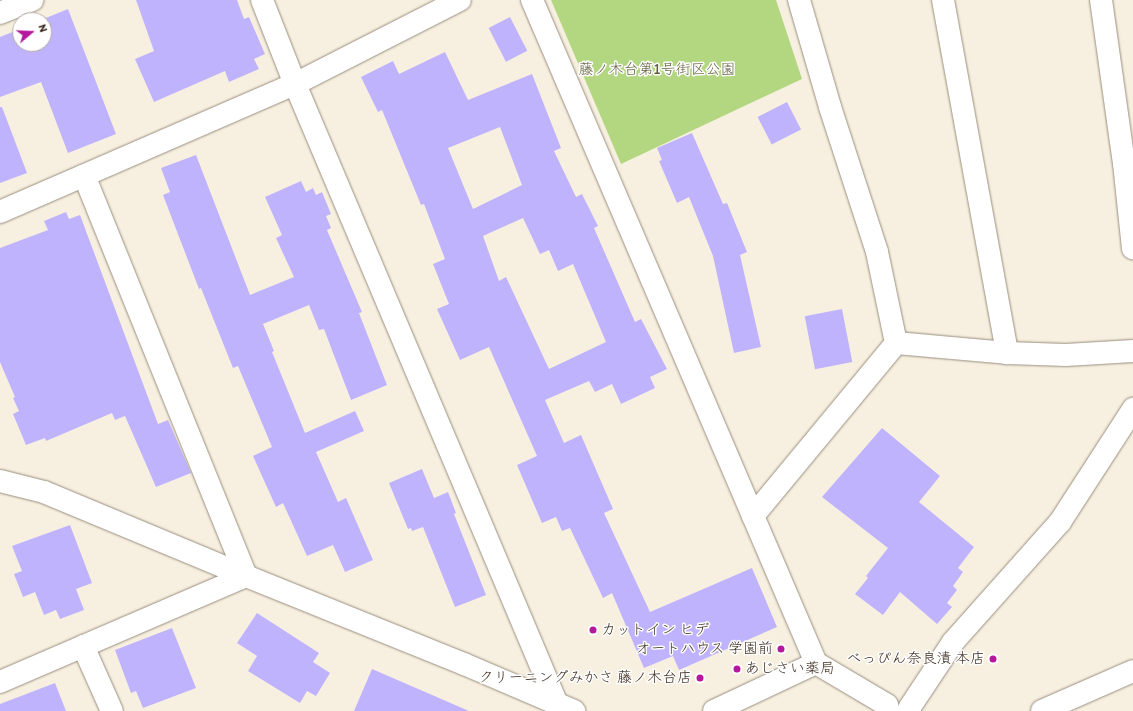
<!DOCTYPE html>
<html>
<head>
<meta charset="utf-8">
<style>
  body { margin:0 }
  #map { position:relative; width:1133px; height:711px; overflow:hidden; background:#f7f0e0; font-family:Itim,"Klee One",sans-serif }
  div>[style] { position:absolute }
  .green>* { inset:0; background:#b3d780 }
  .building>* { inset:0; background:#c0b3fe; transform-origin:0 0 }
  .roads { filter:drop-shadow(0 0 1px #998d7f) drop-shadow(0 0 1px #998d7f) }
  .street>* { height:22px; margin:-11px; padding:0 11px; transform-origin:11px; border-radius:11px; background:#fff }
  .secondary>* { height:22px; margin:-11px; padding:0 11px; transform-origin:11px; border-radius:11px; background:#fff }
  .dots>* { width:11px; height:11px; translate:-50% -50%; box-sizing:border-box; border:2px solid #fff; border-radius:50% }
  span { translate:-50% -50%; white-space:nowrap; text-align:center; line-height:1.15; -webkit-text-stroke:3px #fff; paint-order:stroke }
  .park-label { font-size:15px; color:#5f5e3b }
  .poi-label { font-size:15px; color:#3b2a1e }
  .left { translate:0 -50%; text-align:left }
  .right { translate:-100% -50%; text-align:right }
  .north { position:absolute; left:12px; top:12px; width:40px; height:40px; box-sizing:border-box; background:#fff; border:1px solid #b1aaa5; border-radius:50%; rotate:71deg; font-size:11px; font-weight:700; line-height:16px; text-align:center; color:#3b2a1e }
  .north::after { content:''; display:block; margin:auto; width:14px; height:18px; background:#b5179e; clip-path:polygon(50% 0,100% 100%,50% 72%,0 100%) }
</style>
</head>
<body>
<div id="map">
  <div class="green">
    <i style="clip-path:polygon(551px 0,776px 0,802px 79px,621px 164px)"></i>
  </div>
  <div class="building">
    <i style="clip-path:polygon(136px 0,237px 0,244px 19px,249px 17px,265px 54px,254px 59px,259px 69px,229px 82px,225px 71px,154px 102px,135px 59px,154px 51px)"></i>
    <i style="clip-path:polygon(68px 9px,116px 134px,68px 153px,41px 82px,0 97px,0 37px,20px 29px,20px 44px,44px 44px,44px 20px,41px 20px)"></i>
    <i style="left:510px;top:17px;width:38px;height:24px;rotate:63deg"></i>
    <i style="clip-path:polygon(evenodd,445px 52px,468px 100px,532px 74px,561px 148px,554px 151px,576px 197px,582px 194px,598px 226px,594px 228px,635px 322px,641px 319px,667px 369px,650px 377px,655px 388px,621px 404px,612px 384px,595px 392px,589px 381px,545px 400px,564px 443px,581px 435px,613px 509px,604px 513px,650px 612px,752px 568px,777px 627px,679px 670px,673px 656px,644px 668px,612px 593px,603px 598px,570px 528px,562px 531px,556px 517px,542px 523px,517px 465px,537px 456px,489px 347px,460px 360px,437px 309px,449px 304px,433px 264px,445px 259px,424px 204px,421px 205px,382px 110px,378px 112px,361px 77px,393px 61px,399px 74px,445px 52px,500px 127px,522px 185px,473px 209px,448px 148px,500px 127px,445px 52px,523px 218px,540px 254px,549px 250px,558px 271px,573px 264px,606px 342px,549px 369px,506px 277px,499px 281px,483px 236px,523px 218px)"></i>
    <i style="left:787px;top:102px;width:31px;height:33px;rotate:63deg"></i>
    <i style="clip-path:polygon(0 107px,2px 107px,27px 173px,0 183px)"></i>
    <i style="clip-path:polygon(692px 133px,723px 204px,727px 203px,747px 252px,740px 255px,761px 347px,734px 353px,713px 256px,689px 197px,677px 203px,659px 161px,662px 160px,657px 148px)"></i>
    <i style="clip-path:polygon(196px 155px,250px 295px,294px 277px,276px 238px,282px 235px,265px 197px,301px 181px,306px 192px,313px 188px,316px 195px,322px 192px,331px 214px,326px 216px,331px 228px,327px 230px,362px 312px,359px 313px,387px 385px,351px 400px,324px 329px,319px 330px,309px 305px,263px 324px,274px 351px,272px 352px,305px 433px,355px 411px,364px 431px,316px 452px,338px 502px,346px 498px,373px 560px,345px 572px,333px 545px,307px 556px,283px 503px,276px 507px,253px 456px,272px 447px,238px 366px,233px 368px,201px 288px,199px 289px,163px 195px,170px 192px,161px 168px)"></i>
    <i style="clip-path:polygon(66px 212px,69px 219px,80px 215px,158px 424px,168px 420px,191px 473px,156px 487px,125px 416px,115px 420px,112px 413px,46px 441px,45px 438px,26px 445px,13px 414px,19px 411px,13px 398px,15px 397px,0 362px,0 248px,48px 230px,44px 221px)"></i>
    <i style="left:842px;top:309px;width:54px;height:38px;rotate:79deg"></i>
    <i style="clip-path:polygon(882px 428px,940px 476px,919px 502px,974px 547px,958px 568px,963px 572px,953px 586px,957px 590px,947px 603px,952px 607px,937px 624px,900px 592px,883px 615px,855px 594px,868px 578px,866px 576px,888px 548px,822px 497px)"></i>
    <i style="clip-path:polygon(422px 469px,434px 498px,448px 492px,456px 513px,454px 514px,486px 595px,455px 607px,423px 527px,412px 531px,411px 528px,408px 529px,389px 483px)"></i>
    <i style="clip-path:polygon(70px 525px,92px 583px,76px 589px,84px 610px,60px 619px,56px 610px,44px 615px,35px 592px,23px 597px,14px 574px,22px 571px,12px 546px)"></i>
    <i style="clip-path:polygon(257px 613px,319px 653px,313px 662px,330px 673px,316px 696px,307px 691px,300px 703px,248px 671px,257px 656px,237px 643px)"></i>
    <i style="clip-path:polygon(172px 628px,196px 688px,143px 708px,136px 691px,131px 693px,115px 650px)"></i>
    <i style="clip-path:polygon(372px 669px,469px 711px,354px 711px)"></i>
    <i style="clip-path:polygon(55px 683px,66px 711px,0 711px,0 704px)"></i>
  </div>
  <div class="roads">
    <div class="street">
      <i style="left:262px;top:0;width:90px;rotate:68.6deg"></i>
      <i style="left:295px;top:84px;width:673px;rotate:67.09deg"></i>
      <i style="left:532px;top:0;width:721px;rotate:66.81deg"></i>
      <i style="left:799px;top:0;width:111px;rotate:73.8deg"></i>
      <i style="left:830px;top:107px;width:152px;rotate:72deg"></i>
      <i style="left:877px;top:252px;width:93px;rotate:78.2deg"></i>
      <i style="left:896px;top:343px;width:111px;rotate:5.1deg"></i>
      <i style="left:1007px;top:353px;width:59px;rotate:1.9deg"></i>
      <i style="left:1066px;top:355px;width:67px;rotate:-3.4deg"></i>
      <i style="left:943px;top:0;width:359px;rotate:79.7deg"></i>
      <i style="left:1101px;top:0;width:165px;rotate:82deg"></i>
      <i style="left:1124px;top:163px;width:86px;rotate:84deg"></i>
      <i style="left:0;top:13px;width:35px;rotate:-22deg"></i>
      <i style="left:0;top:212px;width:322px;rotate:-23.5deg"></i>
      <i style="left:295px;top:84px;width:185px;rotate:-27deg"></i>
      <i style="left:0;top:481px;width:45px;rotate:14deg"></i>
      <i style="left:44px;top:492px;width:219px;rotate:22.6deg"></i>
      <i style="left:246px;top:576px;width:235px;rotate:22deg"></i>
      <i style="left:464px;top:664px;width:120px;rotate:23.1deg"></i>
      <i style="left:753px;top:516px;width:224px;rotate:-50.4deg"></i>
      <i style="left:83px;top:646px;width:71px;rotate:66deg"></i>
      <i style="left:0;top:682px;width:268px;rotate:-23.3deg"></i>
      <i style="left:246px;top:576px;width:432px;rotate:-112deg"></i>
      <i style="left:714px;top:711px;width:113px;rotate:-25.2deg"></i>
      <i style="left:816px;top:663px;width:82px;rotate:30.6deg"></i>
      <i style="left:887px;top:705px;width:6px;rotate:72deg"></i>
      <i style="left:910px;top:711px;width:4px;rotate:-90deg"></i>
      <i style="left:910px;top:707px;width:78px;rotate:-56.5deg"></i>
      <i style="left:953px;top:642px;width:161px;rotate:-48.3deg"></i>
      <i style="left:1060px;top:522px;width:135px;rotate:-57.1deg"></i>
    </div>
    <div class="secondary">
      <i style="left:1042px;top:711px;width:99px;rotate:-23.7deg"></i>
    </div>
  </div>
  <div class="dots">
    <i style="left:593px;top:630px;background:#b5179e"></i>
    <i style="left:781px;top:649px;background:#b5179e"></i>
    <i style="left:993px;top:659px;background:#b5179e"></i>
    <i style="left:737px;top:669px;background:#b5179e"></i>
    <i style="left:700px;top:678px;background:#b5179e"></i>
  </div>
  <div class="park-label">
    <span style="left:657px;top:70px">藤ノ木台第1号街区公園</span>
  </div>
  <div class="poi-label">
    <span class="left" style="left:601px;top:630px">カットイン ヒデ</span>
    <span class="right" style="left:773px;top:649px">オートハウス 学園前</span>
    <span class="right" style="left:985px;top:659px">べっぴん奈良漬 本店</span>
    <span class="left" style="left:745px;top:669px">あじさい薬局</span>
    <span class="right" style="left:692px;top:678px">クリーニングみかさ 藤ノ木台店</span>
  </div>
  <div class="north">N</div>
</div>
</body>
</html>
